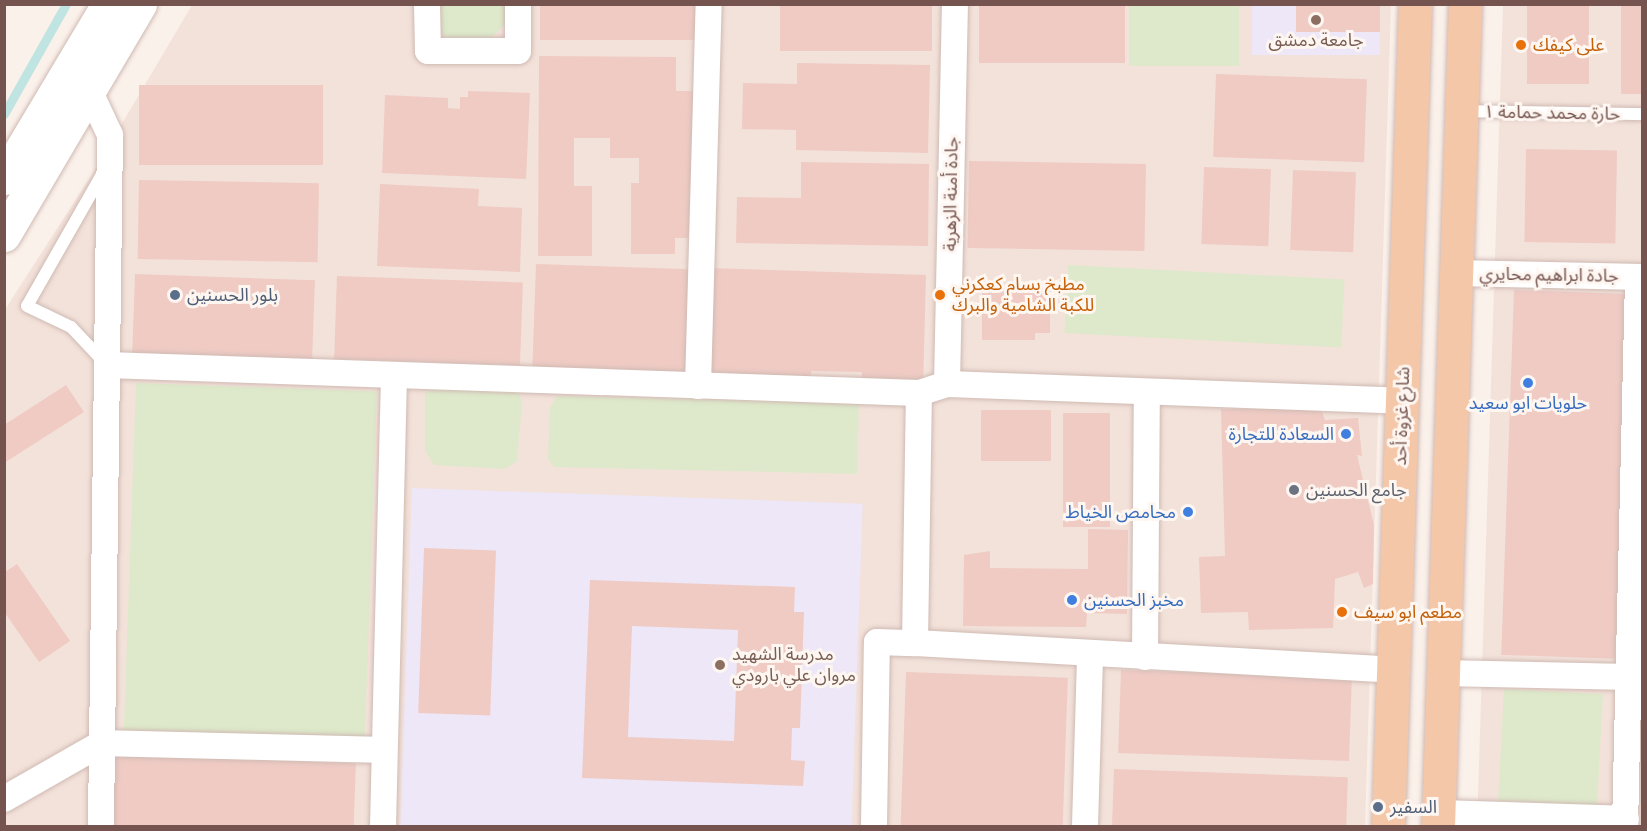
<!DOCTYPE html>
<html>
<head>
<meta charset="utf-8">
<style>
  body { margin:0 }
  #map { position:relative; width:1647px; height:831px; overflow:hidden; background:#fbf1eb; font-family:Signika,"Noto Sans Arabic",sans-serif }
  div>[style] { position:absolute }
  .residential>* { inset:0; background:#f3e2da }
  .education>* { inset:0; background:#eee7f8; transform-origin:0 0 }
  .green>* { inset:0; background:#dde9ca; transform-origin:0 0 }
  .stream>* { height:9px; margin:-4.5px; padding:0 4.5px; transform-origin:4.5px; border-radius:4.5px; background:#c0e4e1 }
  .building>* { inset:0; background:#efcbc4; transform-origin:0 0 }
  .roads { filter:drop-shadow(0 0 2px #cfbab3) drop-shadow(0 0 2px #cfbab3) }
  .service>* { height:12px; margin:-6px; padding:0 6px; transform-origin:6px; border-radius:6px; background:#fff }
  .minor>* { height:26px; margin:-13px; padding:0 13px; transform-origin:13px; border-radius:13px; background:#fff }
  .secondary>* { height:33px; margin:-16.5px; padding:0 16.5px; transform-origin:16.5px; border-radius:16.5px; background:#fff }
  .primary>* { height:33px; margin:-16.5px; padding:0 16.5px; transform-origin:16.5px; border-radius:16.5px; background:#f4c7a9 }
  .dots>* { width:16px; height:16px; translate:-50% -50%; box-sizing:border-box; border:3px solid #fef6f1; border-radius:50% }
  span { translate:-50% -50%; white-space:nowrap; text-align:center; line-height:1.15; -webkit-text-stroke:6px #fef6f1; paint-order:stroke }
  .education-label { font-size:18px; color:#785e54 }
  .left { translate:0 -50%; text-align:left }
  .food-label { font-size:18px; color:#c56008 }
  .street-label { font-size:18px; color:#75544f }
  .service-label { font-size:18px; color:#4e5e75 }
  .shop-label { font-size:18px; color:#366cbe }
  .right { translate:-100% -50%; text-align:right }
  .worship-label { font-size:18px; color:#5b616d }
  .frame { position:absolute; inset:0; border:6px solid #75544f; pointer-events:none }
</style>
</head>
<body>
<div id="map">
  <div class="residential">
    <i style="clip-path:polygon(192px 5px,1391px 5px,1365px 826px,5px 826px,4px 311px,91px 176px)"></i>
    <i style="clip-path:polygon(1503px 5px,1642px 5px,1642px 826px,1477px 826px)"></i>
  </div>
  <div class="education">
    <i style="left:1252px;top:5px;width:128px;height:50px"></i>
    <i style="left:412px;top:488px;width:451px;height:338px;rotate:2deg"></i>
  </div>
  <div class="green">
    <i style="clip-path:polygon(440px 5px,505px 5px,506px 23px,486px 43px,449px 41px,439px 31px)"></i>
    <i style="left:1129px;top:5px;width:110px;height:61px"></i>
    <i style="left:1068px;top:265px;width:277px;height:68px;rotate:3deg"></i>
    <i style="left:136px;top:383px;width:241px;height:348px;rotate:2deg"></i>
    <i style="clip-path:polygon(441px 384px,512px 389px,519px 393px,522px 402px,517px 461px,505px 469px,434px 465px,425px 451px,425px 393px)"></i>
    <i style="clip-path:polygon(557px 396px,859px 403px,857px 474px,554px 467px,548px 459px,550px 408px)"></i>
    <i style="left:1504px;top:689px;width:99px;height:112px;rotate:3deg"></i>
  </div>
  <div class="stream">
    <i style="left:4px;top:114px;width:126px;rotate:-60.6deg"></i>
  </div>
  <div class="building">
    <i style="left:780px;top:4px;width:152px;height:47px"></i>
    <i style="left:1296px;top:4px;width:84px;height:28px"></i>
    <i style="left:1527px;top:4px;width:62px;height:80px"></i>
    <i style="left:540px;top:5px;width:158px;height:35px"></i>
    <i style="left:979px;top:5px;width:146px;height:58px"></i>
    <i style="left:1621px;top:5px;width:21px;height:89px"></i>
    <i style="clip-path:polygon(539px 56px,676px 57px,676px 91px,693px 91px,693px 115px,700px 115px,691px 238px,675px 238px,675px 254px,631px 254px,631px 183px,639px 183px,639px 158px,610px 158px,610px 138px,574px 138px,574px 186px,592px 186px,592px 256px,538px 256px)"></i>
    <i style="clip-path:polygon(797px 63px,930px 65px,928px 153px,796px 150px,796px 130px,742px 129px,743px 83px,797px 84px)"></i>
    <i style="left:1216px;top:74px;width:151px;height:83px;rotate:2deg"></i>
    <i style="left:139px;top:85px;width:184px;height:80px"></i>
    <i style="clip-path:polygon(468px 91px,530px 93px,526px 179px,382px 173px,385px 95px,448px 98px,448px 108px,460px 109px,460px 97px,468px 97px)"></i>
    <i style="left:1526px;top:149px;width:91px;height:93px;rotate:1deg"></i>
    <i style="left:969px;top:161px;width:177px;height:87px;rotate:1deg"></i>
    <i style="clip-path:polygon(801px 162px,929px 164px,928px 246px,736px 243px,737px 197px,801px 198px)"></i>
    <i style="left:1204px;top:167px;width:67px;height:77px;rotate:2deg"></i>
    <i style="left:1293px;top:170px;width:63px;height:80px;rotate:2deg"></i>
    <i style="left:139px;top:180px;width:180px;height:79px;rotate:1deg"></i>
    <i style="clip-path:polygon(380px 184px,479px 189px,478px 206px,522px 208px,520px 272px,377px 266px)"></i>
    <i style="left:536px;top:264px;width:154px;height:104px;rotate:2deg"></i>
    <i style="clip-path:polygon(709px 268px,926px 275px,923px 389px,862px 387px,862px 372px,811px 371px,811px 382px,706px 379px)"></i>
    <i style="left:135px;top:274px;width:180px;height:79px;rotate:2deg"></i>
    <i style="left:337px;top:276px;width:186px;height:83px;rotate:2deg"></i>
    <i style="clip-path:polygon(982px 288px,1050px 288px,1050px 333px,1035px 333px,1035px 340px,982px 340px)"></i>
    <i style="left:1514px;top:290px;width:114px;height:365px;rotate:2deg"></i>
    <i style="clip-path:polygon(66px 385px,84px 412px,4px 463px,4px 425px)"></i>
    <i style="clip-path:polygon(1221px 409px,1321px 409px,1325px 420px,1358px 418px,1362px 456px,1357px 455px,1374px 525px,1373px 584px,1364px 588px,1358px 572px,1335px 579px,1333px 628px,1249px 630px,1248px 612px,1201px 613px,1199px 557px,1225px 556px)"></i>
    <i style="left:981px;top:410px;width:70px;height:51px"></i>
    <i style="left:1063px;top:413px;width:47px;height:114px"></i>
    <i style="clip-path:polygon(1088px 529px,1128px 530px,1127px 614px,1087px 613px,1086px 627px,963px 626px,964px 555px,990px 551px,990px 568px,1088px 569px)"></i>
    <i style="left:424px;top:548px;width:72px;height:165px;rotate:2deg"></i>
    <i style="clip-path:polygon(17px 564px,70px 641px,39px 662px,5px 613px,5px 572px)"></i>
    <i style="clip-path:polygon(evenodd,590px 580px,795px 587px,794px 612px,804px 612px,800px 728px,792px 728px,791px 760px,805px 761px,803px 786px,582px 778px,590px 580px,632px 626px,738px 630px,734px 741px,628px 737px,632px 626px)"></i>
    <i style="left:1121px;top:670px;width:231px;height:83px;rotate:2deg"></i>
    <i style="left:906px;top:672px;width:162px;height:154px;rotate:2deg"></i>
    <i style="left:115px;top:755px;width:241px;height:71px;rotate:2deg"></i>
    <i style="left:1114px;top:769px;width:234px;height:57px;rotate:2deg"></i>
  </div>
  <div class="roads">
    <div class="service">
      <i style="left:1464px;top:111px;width:178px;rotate:1deg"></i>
      <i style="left:104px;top:171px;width:155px;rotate:119.7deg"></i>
      <i style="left:27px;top:306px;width:49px;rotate:25.5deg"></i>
      <i style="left:71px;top:327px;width:48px;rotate:46.7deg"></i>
    </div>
    <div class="minor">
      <i style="left:427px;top:4px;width:47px;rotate:88.8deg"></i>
      <i style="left:428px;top:51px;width:90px"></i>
      <i style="left:518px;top:51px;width:47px;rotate:-90deg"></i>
      <i style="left:89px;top:90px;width:50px;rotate:65deg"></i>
      <i style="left:110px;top:135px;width:691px;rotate:90.75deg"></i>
      <i style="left:1456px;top:273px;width:186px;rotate:1.2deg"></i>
      <i style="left:107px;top:365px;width:812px;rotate:1.97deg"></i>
      <i style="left:919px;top:393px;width:29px;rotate:-18deg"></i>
      <i style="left:947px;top:384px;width:456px;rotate:2.1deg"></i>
      <i style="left:947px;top:384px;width:380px;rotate:-88.8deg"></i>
      <i style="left:698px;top:386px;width:382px;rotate:-88.4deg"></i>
      <i style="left:915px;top:643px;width:480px;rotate:3.2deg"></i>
      <i style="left:1145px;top:657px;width:265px;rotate:-89.6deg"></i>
      <i style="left:1443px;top:673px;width:186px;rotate:1.2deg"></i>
      <i style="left:4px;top:799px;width:113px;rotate:-29.7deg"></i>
      <i style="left:102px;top:743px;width:282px;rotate:1.4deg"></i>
      <i style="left:1438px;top:813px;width:188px;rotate:1.8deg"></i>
      <i style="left:383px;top:826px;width:450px;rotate:-88.6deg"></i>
      <i style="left:874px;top:826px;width:184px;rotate:-89.1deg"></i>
      <i style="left:877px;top:642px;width:38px;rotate:2deg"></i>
      <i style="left:915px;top:643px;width:250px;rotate:-89.1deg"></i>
      <i style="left:1085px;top:826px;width:172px;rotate:-88.3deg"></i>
      <i style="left:1625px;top:826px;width:549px;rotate:-88.64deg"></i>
    </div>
    <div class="secondary">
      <i style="left:4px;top:178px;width:203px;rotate:-59.1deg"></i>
      <i style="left:4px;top:235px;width:268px;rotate:-59.5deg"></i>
    </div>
    <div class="primary">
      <i style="left:1388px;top:826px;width:822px;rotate:-88.12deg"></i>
      <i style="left:1438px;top:826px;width:822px;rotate:-88.12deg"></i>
    </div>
  </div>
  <div class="dots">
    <i style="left:1316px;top:20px;background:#8d6e63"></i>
    <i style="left:1521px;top:45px;background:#e8710a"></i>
    <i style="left:175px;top:295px;background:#5c6f8a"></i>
    <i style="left:940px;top:295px;background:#e8710a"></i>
    <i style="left:1528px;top:383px;background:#3f7fe0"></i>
    <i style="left:1346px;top:434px;background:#3f7fe0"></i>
    <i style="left:1294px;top:490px;background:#6b7280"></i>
    <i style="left:1188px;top:512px;background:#3f7fe0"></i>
    <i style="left:1072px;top:600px;background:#3f7fe0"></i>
    <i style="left:1342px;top:612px;background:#e8710a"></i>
    <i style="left:720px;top:665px;background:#8d6e63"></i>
    <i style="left:1378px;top:807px;background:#5c6f8a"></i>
  </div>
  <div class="education-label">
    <span style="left:1316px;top:40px">جامعة دمشق</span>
    <span class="left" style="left:732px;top:665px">مدرسة الشهيد<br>مروان علي بارودي</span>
  </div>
  <div class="food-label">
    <span class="left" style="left:1533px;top:45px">على كيفك</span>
    <span class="left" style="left:952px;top:295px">مطبخ بسام كعكرني<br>للكبة الشامية والبرك</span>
    <span class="left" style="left:1354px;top:612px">مطعم ابو سيف</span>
  </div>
  <div class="street-label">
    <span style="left:1552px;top:113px;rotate:1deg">حارة محمد حمامة ١</span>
    <span style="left:951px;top:194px;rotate:-89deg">جادة أمنة الزهرية</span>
    <span style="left:1549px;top:275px;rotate:1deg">جادة ابراهيم محايري</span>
    <span style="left:1402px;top:416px;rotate:-88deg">شارع غزوة أحد</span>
  </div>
  <div class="service-label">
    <span class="left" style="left:187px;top:295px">بلور الحسنين</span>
    <span class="left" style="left:1390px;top:807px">السفير</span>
  </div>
  <div class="shop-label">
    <span style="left:1528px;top:403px">حلويات ابو سعيد</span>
    <span class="right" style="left:1334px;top:434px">السعادة للتجارة</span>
    <span class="right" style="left:1176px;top:512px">محامص الخياط</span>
    <span class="left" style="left:1084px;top:600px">مخبز الحسنين</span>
  </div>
  <div class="worship-label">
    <span class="left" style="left:1306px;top:490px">جامع الحسنين</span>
  </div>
  <div class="frame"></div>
</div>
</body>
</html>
